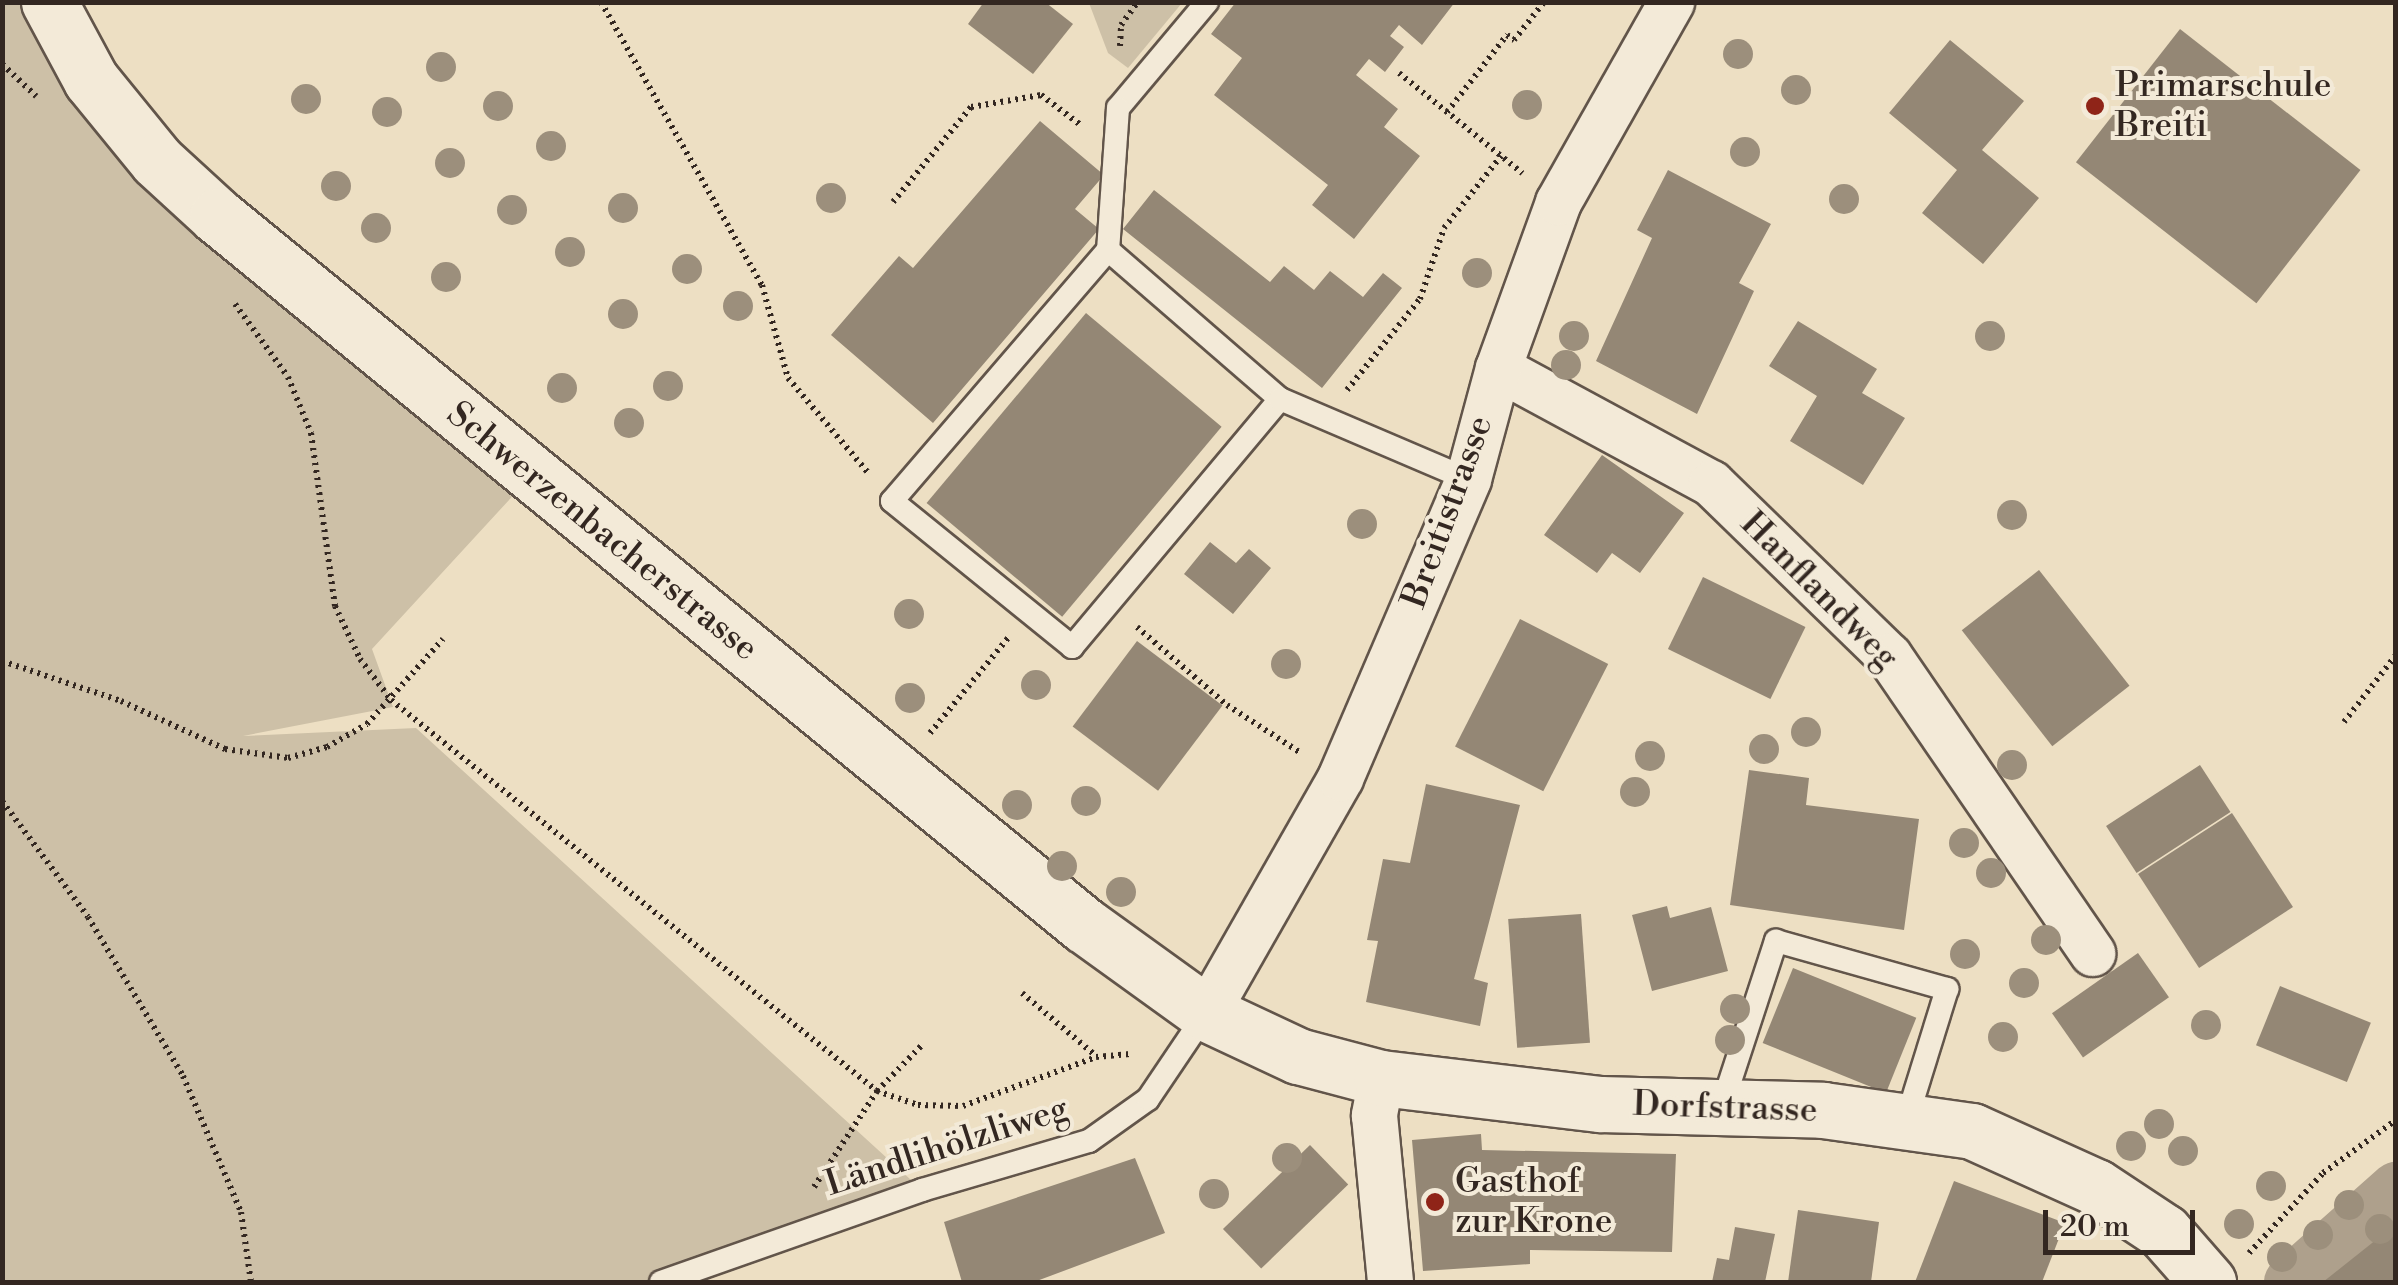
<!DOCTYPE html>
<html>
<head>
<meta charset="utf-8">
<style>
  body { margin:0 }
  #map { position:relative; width:2398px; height:1285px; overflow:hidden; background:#eddfc3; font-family:"Libre Bodoni",serif }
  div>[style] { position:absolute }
  .green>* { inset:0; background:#cdc0a7 }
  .canal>* { height:52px; margin:-26px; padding:0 26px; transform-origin:26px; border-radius:26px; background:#aea08c }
  .building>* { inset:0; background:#948775; transform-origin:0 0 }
  .path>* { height:6px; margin-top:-3px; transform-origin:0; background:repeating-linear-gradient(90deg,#332721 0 2.5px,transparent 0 7.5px) }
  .roads { filter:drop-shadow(2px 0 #62554a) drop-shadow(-2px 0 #62554a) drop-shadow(0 2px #62554a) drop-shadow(0 -2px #62554a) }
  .service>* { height:22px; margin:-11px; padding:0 11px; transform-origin:11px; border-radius:11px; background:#f3ead8 }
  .minor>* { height:45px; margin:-22.5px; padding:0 22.5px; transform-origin:22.5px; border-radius:22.5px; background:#f3ead8 }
  .tertiary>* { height:55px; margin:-27.5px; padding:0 27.5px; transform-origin:27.5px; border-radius:27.5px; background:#f3ead8 }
  .trees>* { width:30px; height:30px; margin:-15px; border-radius:50%; background:#9c8f7c }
  .dots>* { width:28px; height:28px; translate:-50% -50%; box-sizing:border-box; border:5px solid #f3ead8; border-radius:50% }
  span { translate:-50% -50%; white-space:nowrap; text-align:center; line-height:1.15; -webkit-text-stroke:8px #f3ead8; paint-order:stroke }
  .poi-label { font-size:35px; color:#332721 }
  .left { translate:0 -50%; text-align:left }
  .street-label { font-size:35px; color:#332721 }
  .frame { position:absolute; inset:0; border:5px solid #332721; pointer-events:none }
  .scale { position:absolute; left:2043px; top:1210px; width:152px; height:45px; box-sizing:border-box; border:5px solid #332721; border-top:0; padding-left:12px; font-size:30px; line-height:35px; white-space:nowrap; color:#332721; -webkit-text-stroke:8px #f3ead8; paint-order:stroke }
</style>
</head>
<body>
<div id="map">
  <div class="green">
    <div style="clip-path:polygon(3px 3px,72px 3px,217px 216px,532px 475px,372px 649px,393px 707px,243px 736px,416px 728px,922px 1190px,661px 1282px,3px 1282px)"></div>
    <div style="clip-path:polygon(1089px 3px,1182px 3px,1128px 68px,1108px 53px)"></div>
  </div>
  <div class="canal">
    <div style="left:2290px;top:1282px;width:142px;rotate:-41.6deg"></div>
  </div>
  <div class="building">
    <div style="clip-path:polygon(984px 2px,1045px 2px,1073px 24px,1033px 74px,968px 24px)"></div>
    <div style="clip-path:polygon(1236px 2px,1455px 2px,1422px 45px,1399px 25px,1390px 36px,1404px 47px,1385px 72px,1369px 59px,1356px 75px,1398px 109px,1384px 127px,1420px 156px,1354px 239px,1312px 205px,1328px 185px,1214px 95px,1242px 58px,1211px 34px)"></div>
    <div style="left:2180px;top:29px;width:229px;height:169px;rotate:38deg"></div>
    <div style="clip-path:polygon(1950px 40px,2024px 101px,1982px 150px,2039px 198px,1983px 264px,1922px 213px,1957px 170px,1889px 113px)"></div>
    <div style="clip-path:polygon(1040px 121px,1104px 175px,1075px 209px,1099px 229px,933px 423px,831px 335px,899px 256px,913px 268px)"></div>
    <div style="clip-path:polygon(1668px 170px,1771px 224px,1739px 283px,1754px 291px,1697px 414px,1596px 361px,1652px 238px,1637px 230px)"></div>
    <div style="clip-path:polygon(1154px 190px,1270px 282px,1284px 266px,1314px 290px,1330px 271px,1363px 297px,1383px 273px,1402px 288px,1322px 388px,1123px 229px)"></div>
    <div style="left:1086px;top:313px;width:177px;height:248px;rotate:40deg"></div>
    <div style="clip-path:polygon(1798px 321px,1877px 369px,1862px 393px,1905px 418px,1863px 485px,1790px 441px,1817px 396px,1769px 366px)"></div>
    <div style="clip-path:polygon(1602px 455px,1684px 513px,1640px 573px,1612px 553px,1597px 573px,1544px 535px)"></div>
    <div style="clip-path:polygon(1210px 542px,1236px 563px,1249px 549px,1271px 568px,1233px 614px,1184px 574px)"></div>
    <div style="left:2039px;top:570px;width:147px;height:98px;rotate:52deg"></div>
    <div style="left:1703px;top:577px;width:114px;height:80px;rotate:26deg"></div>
    <div style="left:1520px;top:619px;width:99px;height:143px;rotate:27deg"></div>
    <div style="left:1137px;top:641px;width:107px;height:107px;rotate:37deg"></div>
    <div style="left:2200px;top:765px;width:56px;height:112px;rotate:57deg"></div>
    <div style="clip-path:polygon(1749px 770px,1809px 778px,1806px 805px,1919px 819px,1904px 930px,1730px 905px)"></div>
    <div style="clip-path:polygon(1426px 784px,1520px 805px,1474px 979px,1488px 983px,1480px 1026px,1366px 1002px,1378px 941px,1367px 940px,1383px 859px,1410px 863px)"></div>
    <div style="left:2232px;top:813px;width:112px;height:112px;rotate:57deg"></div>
    <div style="clip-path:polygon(1667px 906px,1670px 918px,1711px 907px,1728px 971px,1652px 991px,1632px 915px)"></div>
    <div style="left:1581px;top:914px;width:129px;height:73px;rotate:86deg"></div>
    <div style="left:2138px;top:953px;width:54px;height:105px;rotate:55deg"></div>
    <div style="left:1793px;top:968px;width:133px;height:81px;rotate:22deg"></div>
    <div style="left:2280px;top:986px;width:98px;height:64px;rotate:22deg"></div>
    <div style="clip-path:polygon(1481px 1134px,1482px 1150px,1676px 1154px,1672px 1252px,1530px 1250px,1530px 1264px,1423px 1271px,1412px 1140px)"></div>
    <div style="left:1310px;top:1145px;width:55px;height:121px;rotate:46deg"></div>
    <div style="clip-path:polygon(1135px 1158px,1165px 1233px,1034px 1282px,962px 1282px,944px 1222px)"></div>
    <div style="clip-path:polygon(1954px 1181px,2065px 1223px,2042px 1282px,1915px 1282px)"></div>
    <div style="clip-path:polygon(1798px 1210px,1879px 1222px,1871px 1282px,1788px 1282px)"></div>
    <div style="clip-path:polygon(2396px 1224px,2396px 1282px,2323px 1282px)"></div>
    <div style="clip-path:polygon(1735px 1227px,1775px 1234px,1765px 1282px,1712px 1282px,1717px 1258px,1729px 1260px)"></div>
  </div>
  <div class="path">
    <div style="left:601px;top:2px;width:326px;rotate:60.4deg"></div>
    <div style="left:762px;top:285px;width:97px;rotate:74.4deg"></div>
    <div style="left:788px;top:378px;width:127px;rotate:49.8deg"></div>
    <div style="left:1120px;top:46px;width:21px;rotate:-87deg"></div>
    <div style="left:1121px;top:25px;width:29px;rotate:-54deg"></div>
    <div style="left:2px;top:64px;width:47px;rotate:43.3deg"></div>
    <div style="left:1399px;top:73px;width:159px;rotate:39.1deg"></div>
    <div style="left:1447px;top:112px;width:98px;rotate:-52.1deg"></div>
    <div style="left:1507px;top:35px;width:9px;rotate:36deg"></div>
    <div style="left:1514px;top:40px;width:48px;rotate:-51.7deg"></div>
    <div style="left:893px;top:202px;width:123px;rotate:-50.6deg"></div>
    <div style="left:971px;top:107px;width:71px;rotate:-9.7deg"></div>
    <div style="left:1041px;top:95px;width:51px;rotate:37.1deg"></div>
    <div style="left:235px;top:304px;width:90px;rotate:54deg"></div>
    <div style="left:288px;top:377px;width:61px;rotate:67.7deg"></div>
    <div style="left:311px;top:433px;width:175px;rotate:82.1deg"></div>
    <div style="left:335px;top:606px;width:59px;rotate:64.7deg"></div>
    <div style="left:360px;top:659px;width:51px;rotate:52.9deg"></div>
    <div style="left:391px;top:700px;width:624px;rotate:38.82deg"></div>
    <div style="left:877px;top:1091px;width:43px;rotate:18.9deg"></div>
    <div style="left:918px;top:1105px;width:45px;rotate:1.3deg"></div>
    <div style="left:963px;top:1106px;width:142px;rotate:-20.2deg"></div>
    <div style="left:1096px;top:1057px;width:37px;rotate:-5deg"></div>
    <div style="left:1347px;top:390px;width:117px;rotate:-51.3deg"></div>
    <div style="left:1420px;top:299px;width:75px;rotate:-71.3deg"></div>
    <div style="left:1444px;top:228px;width:92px;rotate:-51.6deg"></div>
    <div style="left:1137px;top:627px;width:119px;rotate:40.9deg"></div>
    <div style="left:1227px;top:705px;width:88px;rotate:33deg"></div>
    <div style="left:2px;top:661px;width:126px;rotate:18.6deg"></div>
    <div style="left:121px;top:701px;width:115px;rotate:24.8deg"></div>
    <div style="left:225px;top:749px;width:64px;rotate:8.1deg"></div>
    <div style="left:288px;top:758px;width:41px;rotate:-15.8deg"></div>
    <div style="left:327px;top:747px;width:46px;rotate:-29.9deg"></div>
    <div style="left:367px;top:724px;width:114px;rotate:-48.2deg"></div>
    <div style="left:2344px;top:722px;width:85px;rotate:-52.2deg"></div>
    <div style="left:930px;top:733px;width:123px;rotate:-50.6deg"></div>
    <div style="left:2px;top:801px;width:144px;rotate:53.4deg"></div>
    <div style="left:88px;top:917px;width:185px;rotate:59.1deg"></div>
    <div style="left:183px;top:1076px;width:148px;rotate:66.9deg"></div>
    <div style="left:241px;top:1212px;width:71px;rotate:81.9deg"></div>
    <div style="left:1022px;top:993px;width:97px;rotate:40.4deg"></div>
    <div style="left:814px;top:1187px;width:115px;rotate:-56.7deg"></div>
    <div style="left:877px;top:1091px;width:67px;rotate:-45.6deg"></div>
    <div style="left:2249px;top:1253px;width:109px;rotate:-47.2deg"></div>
    <div style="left:2323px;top:1173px;width:90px;rotate:-36deg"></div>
  </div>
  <div class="roads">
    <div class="service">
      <div style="left:1207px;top:2px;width:138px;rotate:130deg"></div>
      <div style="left:1118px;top:108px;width:142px;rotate:94deg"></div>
      <div style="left:1108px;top:250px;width:228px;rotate:40.9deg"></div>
      <div style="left:1108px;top:250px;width:331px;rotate:130.7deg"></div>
      <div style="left:892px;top:501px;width:232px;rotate:39deg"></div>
      <div style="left:1072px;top:647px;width:324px;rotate:-50deg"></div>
      <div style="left:1280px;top:399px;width:204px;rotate:23.1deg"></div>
      <div style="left:1722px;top:1106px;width:174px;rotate:-71.9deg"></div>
      <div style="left:1776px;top:941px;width:178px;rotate:15.7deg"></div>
      <div style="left:1947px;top:989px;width:135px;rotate:107.2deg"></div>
      <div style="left:661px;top:1282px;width:277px;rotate:-19.4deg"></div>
      <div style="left:922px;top:1190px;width:174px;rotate:-16.4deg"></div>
      <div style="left:1089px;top:1141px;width:72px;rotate:-35.4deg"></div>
      <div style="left:1148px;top:1099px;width:104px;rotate:-56deg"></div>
    </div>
    <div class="minor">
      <div style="left:1498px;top:368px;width:242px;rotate:28.4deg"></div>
      <div style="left:1711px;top:483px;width:248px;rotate:44.2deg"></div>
      <div style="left:1889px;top:656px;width:360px;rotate:55.6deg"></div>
      <div style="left:1206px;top:1013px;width:271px;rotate:-60.3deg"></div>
      <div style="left:1340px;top:778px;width:325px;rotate:-66.8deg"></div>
      <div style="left:1468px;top:479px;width:115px;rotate:-74.9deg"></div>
      <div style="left:1498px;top:368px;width:177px;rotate:-70.1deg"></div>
      <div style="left:1558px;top:202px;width:230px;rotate:-60.5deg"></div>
      <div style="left:1381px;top:1078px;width:38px;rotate:101deg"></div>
      <div style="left:1374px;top:1115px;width:168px;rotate:84.5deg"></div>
    </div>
    <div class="tertiary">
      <div style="left:49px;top:2px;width:89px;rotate:61.7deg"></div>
      <div style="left:91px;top:80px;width:104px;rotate:50.8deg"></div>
      <div style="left:157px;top:161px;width:81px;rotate:42.5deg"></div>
      <div style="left:217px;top:216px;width:1120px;rotate:39.28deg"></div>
      <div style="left:1084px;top:925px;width:150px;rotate:35.8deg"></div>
      <div style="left:1206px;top:1013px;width:102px;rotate:25.1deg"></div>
      <div style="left:1298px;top:1056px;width:86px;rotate:14.8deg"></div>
      <div style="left:1381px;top:1078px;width:221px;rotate:6.8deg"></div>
      <div style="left:1600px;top:1104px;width:223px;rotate:1.5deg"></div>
      <div style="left:1823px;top:1110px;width:150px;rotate:8deg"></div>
      <div style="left:1972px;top:1131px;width:136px;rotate:24.3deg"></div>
      <div style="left:2096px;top:1187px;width:82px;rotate:33.5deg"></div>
      <div style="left:2164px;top:1232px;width:67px;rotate:48.7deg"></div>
    </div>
  </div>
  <div class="trees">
    <div style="left:1738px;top:54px"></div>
    <div style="left:441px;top:67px"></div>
    <div style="left:1796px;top:90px"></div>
    <div style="left:306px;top:99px"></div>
    <div style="left:1527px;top:105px"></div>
    <div style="left:498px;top:106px"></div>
    <div style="left:387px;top:112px"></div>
    <div style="left:551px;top:146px"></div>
    <div style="left:1745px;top:152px"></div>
    <div style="left:450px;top:163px"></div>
    <div style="left:336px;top:186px"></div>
    <div style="left:831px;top:198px"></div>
    <div style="left:1844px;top:199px"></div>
    <div style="left:623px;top:208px"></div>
    <div style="left:512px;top:210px"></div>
    <div style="left:376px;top:228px"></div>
    <div style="left:570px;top:252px"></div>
    <div style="left:687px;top:269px"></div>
    <div style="left:1477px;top:273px"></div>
    <div style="left:446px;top:277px"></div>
    <div style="left:738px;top:306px"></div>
    <div style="left:623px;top:314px"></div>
    <div style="left:1574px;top:336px"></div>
    <div style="left:1990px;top:336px"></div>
    <div style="left:1566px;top:365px"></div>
    <div style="left:668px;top:386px"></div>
    <div style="left:562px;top:388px"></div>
    <div style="left:629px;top:423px"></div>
    <div style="left:2012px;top:515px"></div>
    <div style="left:1362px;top:524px"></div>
    <div style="left:909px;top:614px"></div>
    <div style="left:1286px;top:664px"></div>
    <div style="left:1036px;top:685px"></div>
    <div style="left:910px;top:698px"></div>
    <div style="left:1806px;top:732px"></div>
    <div style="left:1764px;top:749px"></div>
    <div style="left:1650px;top:756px"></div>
    <div style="left:2012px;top:765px"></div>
    <div style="left:1635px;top:792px"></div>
    <div style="left:1086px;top:801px"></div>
    <div style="left:1017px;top:805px"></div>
    <div style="left:1964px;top:843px"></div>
    <div style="left:1062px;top:866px"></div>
    <div style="left:1991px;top:873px"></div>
    <div style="left:1121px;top:892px"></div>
    <div style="left:2046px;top:940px"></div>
    <div style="left:1965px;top:954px"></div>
    <div style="left:2024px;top:983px"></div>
    <div style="left:1735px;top:1009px"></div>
    <div style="left:2206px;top:1025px"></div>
    <div style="left:2003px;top:1037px"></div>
    <div style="left:1730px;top:1040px"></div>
    <div style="left:2159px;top:1124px"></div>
    <div style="left:2131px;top:1146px"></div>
    <div style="left:2183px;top:1151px"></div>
    <div style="left:1287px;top:1158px"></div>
    <div style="left:2271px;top:1186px"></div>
    <div style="left:1214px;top:1194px"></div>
    <div style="left:2349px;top:1205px"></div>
    <div style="left:2239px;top:1224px"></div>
    <div style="left:2380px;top:1229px"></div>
    <div style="left:2318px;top:1235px"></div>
    <div style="left:2282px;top:1257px"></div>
  </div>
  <div class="dots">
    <div style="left:2095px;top:106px;background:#8f2418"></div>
    <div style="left:1435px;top:1202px;background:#8f2418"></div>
  </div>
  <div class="poi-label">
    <span class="left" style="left:2115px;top:106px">Primarschule<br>Breiti</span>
    <span class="left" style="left:1455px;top:1202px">Gasthof<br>zur Krone</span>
  </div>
  <div class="street-label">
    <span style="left:1448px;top:512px;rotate:-70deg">Breitistrasse</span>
    <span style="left:602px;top:532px;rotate:39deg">Schwerzenbacherstrasse</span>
    <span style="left:1819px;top:591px;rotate:45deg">Hanflandweg</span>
    <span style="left:1725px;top:1108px;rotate:2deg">Dorfstrasse</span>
    <span style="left:947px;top:1147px;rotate:-18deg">Ländlihölzliweg</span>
  </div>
  <div class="frame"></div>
  <div class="scale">20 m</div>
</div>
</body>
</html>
